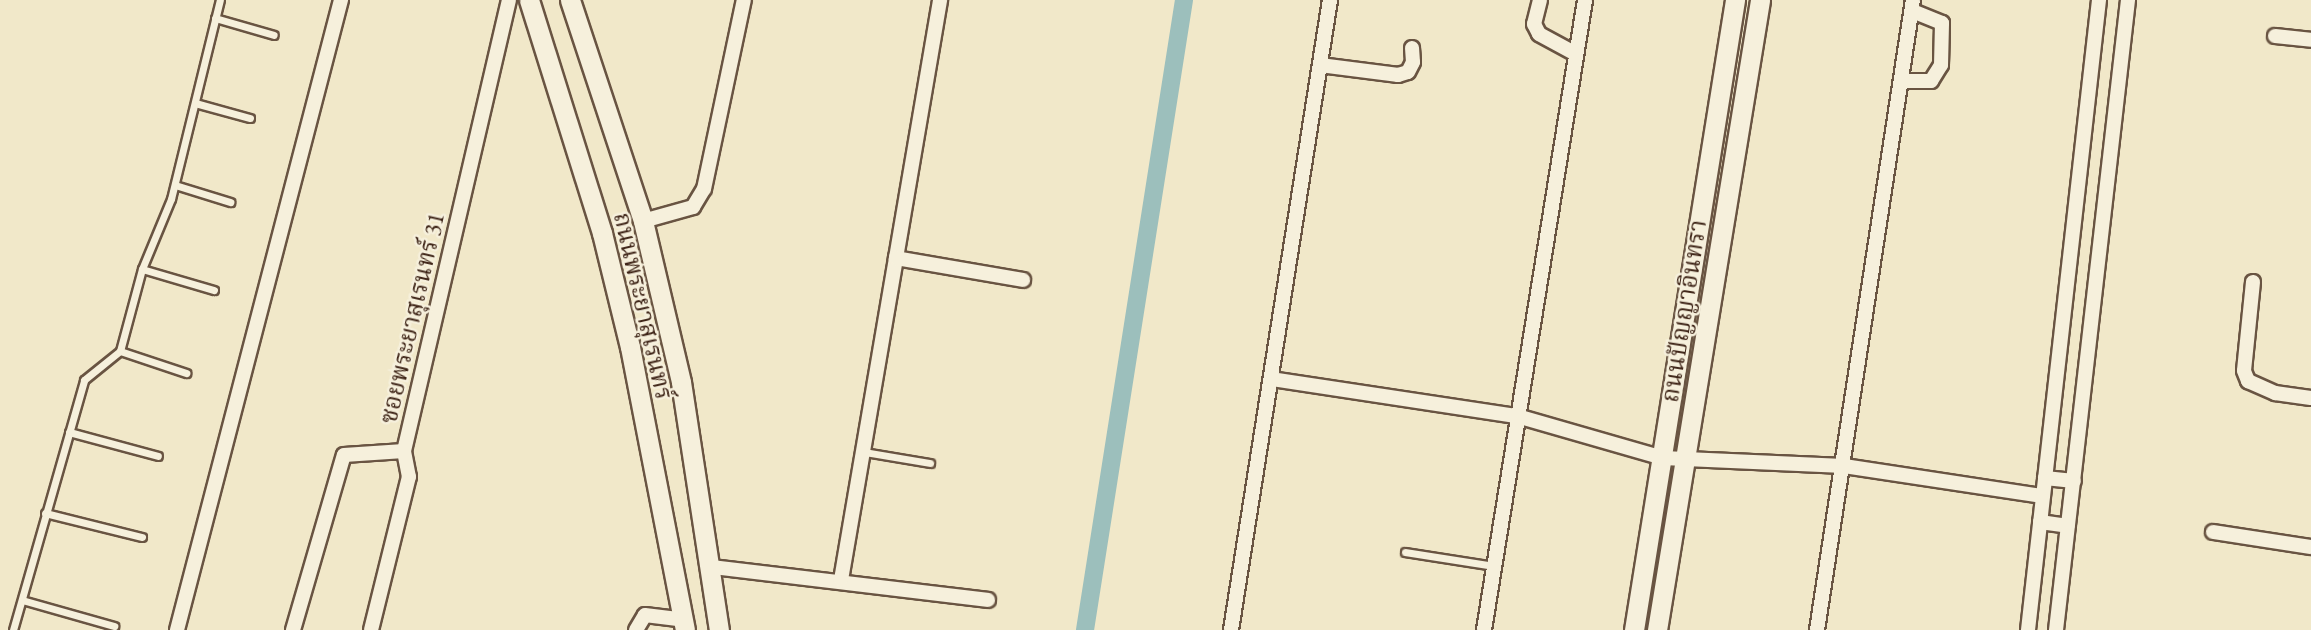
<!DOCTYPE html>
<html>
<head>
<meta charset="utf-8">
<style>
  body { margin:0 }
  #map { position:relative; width:2311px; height:630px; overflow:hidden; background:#f1e8c9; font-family:"EB Garamond","Noto Serif Thai",serif }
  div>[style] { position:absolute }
  .canal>* { height:18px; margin:-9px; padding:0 9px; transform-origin:9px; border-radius:9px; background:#9cbfbc }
  .roads { filter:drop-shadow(2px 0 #695442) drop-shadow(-2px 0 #695442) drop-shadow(0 2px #695442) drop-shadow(0 -2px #695442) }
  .lane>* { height:7px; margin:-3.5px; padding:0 3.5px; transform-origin:3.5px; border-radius:3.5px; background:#f6f0dc }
  .street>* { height:14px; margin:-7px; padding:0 7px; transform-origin:7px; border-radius:7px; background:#f6f0dc }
  .secondary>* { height:19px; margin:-9.5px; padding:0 9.5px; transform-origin:9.5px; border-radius:9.5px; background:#f6f0dc }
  span { translate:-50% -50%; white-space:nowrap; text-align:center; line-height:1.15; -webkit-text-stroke:5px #f6f0dc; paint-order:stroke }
  .street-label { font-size:24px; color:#3c2215 }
</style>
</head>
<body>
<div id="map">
  <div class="canal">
    <div style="left:1085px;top:630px;width:638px;rotate:-81.07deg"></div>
  </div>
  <div class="roads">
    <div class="lane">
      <div style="left:215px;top:18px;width:61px;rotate:16.1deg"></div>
      <div style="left:195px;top:103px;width:57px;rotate:15.3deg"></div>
      <div style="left:175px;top:185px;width:58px;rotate:17.2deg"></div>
      <div style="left:142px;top:269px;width:75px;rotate:16.3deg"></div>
      <div style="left:120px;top:351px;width:70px;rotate:18.4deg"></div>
      <div style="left:69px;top:432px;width:92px;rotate:15.1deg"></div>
      <div style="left:864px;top:452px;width:67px;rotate:9.5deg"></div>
      <div style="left:45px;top:513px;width:100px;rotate:13.9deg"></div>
      <div style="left:1405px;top:552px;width:90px;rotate:8.9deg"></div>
      <div style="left:22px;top:600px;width:96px;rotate:15.8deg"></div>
      <div style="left:13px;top:630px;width:260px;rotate:-74.1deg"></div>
      <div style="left:84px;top:380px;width:46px;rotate:-38.9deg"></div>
      <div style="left:120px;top:351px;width:85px;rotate:-75deg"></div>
      <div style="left:142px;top:269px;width:76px;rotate:-67.5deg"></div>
      <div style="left:171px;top:199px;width:205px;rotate:-76.2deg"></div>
    </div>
    <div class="street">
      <div style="left:1540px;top:0;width:25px;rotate:104deg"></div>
      <div style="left:1534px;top:24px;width:11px;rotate:63deg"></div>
      <div style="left:1539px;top:34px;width:42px;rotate:28.4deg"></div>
      <div style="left:2275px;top:36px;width:36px;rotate:6deg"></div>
      <div style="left:1320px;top:65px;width:79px;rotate:7.3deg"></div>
      <div style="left:1398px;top:75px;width:10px;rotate:-17deg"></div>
      <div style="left:1408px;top:72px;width:11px;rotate:-63deg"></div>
      <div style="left:1413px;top:62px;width:14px;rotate:-94deg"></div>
      <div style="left:1901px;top:81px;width:30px"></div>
      <div style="left:1931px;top:81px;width:19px;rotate:-58deg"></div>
      <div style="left:1941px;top:65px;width:42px;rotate:-88.6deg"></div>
      <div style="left:1942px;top:23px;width:32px;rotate:-158deg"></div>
      <div style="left:643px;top:221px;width:52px;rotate:-15.6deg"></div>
      <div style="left:693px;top:207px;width:21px;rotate:-59deg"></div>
      <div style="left:704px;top:189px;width:193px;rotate:-78.1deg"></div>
      <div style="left:896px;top:258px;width:262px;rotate:-80.3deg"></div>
      <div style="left:2253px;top:282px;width:89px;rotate:95.8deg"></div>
      <div style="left:2244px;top:371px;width:11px;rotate:68deg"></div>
      <div style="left:2248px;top:381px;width:30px;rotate:24deg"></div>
      <div style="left:2275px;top:393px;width:36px;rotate:8deg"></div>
      <div style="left:1271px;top:379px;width:249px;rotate:8.6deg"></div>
      <div style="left:1517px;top:416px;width:152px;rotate:16deg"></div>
      <div style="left:1663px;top:458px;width:181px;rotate:2.5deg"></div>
      <div style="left:1844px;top:466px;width:201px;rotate:8.6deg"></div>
      <div style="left:2045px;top:478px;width:29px;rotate:6deg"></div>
      <div style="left:2040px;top:522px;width:28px;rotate:8deg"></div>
      <div style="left:2213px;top:532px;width:99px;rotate:8.7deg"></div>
      <div style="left:712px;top:567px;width:278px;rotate:6.8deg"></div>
      <div style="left:841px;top:580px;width:327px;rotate:-80.3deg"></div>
      <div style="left:896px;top:258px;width:129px;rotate:9.8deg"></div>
      <div style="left:177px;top:630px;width:651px;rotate:-75.41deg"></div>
      <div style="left:293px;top:630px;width:182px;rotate:-73.8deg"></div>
      <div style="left:344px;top:455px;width:60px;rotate:-3.8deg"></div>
      <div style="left:404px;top:451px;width:463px;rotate:-76.9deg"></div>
      <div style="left:371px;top:630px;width:158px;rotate:-76.1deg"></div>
      <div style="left:409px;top:477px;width:26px;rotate:-101deg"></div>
      <div style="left:636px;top:630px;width:17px;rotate:-59deg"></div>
      <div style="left:645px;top:615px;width:39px;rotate:7deg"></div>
      <div style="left:1231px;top:630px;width:638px;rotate:-81.07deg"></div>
      <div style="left:1484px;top:630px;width:638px;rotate:-80.89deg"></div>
      <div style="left:1817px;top:630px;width:637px;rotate:-81.34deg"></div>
      <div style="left:2028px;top:630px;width:634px;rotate:-83.57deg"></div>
      <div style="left:2056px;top:630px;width:634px;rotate:-83.48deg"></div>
    </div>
    <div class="secondary">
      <div style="left:529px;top:0;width:244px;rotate:72.6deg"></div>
      <div style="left:602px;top:233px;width:117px;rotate:76.2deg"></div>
      <div style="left:630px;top:347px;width:288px;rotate:79deg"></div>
      <div style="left:570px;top:0;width:233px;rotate:71.7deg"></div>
      <div style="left:643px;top:221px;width:165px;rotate:76.7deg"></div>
      <div style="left:681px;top:382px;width:251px;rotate:81.3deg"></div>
      <div style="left:1634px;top:630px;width:638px;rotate:-80.89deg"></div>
      <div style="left:1657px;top:630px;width:638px;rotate:-80.71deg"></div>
    </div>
  </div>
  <div class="street-label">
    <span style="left:643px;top:306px;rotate:77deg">ถนนพระยาสุเรนทร์</span>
    <span style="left:1684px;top:311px;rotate:-81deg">ถนนปัญญาอินทรา</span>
    <span style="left:412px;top:318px;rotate:-77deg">ซอยพระยาสุเรนทร์ 31</span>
  </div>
</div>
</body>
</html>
